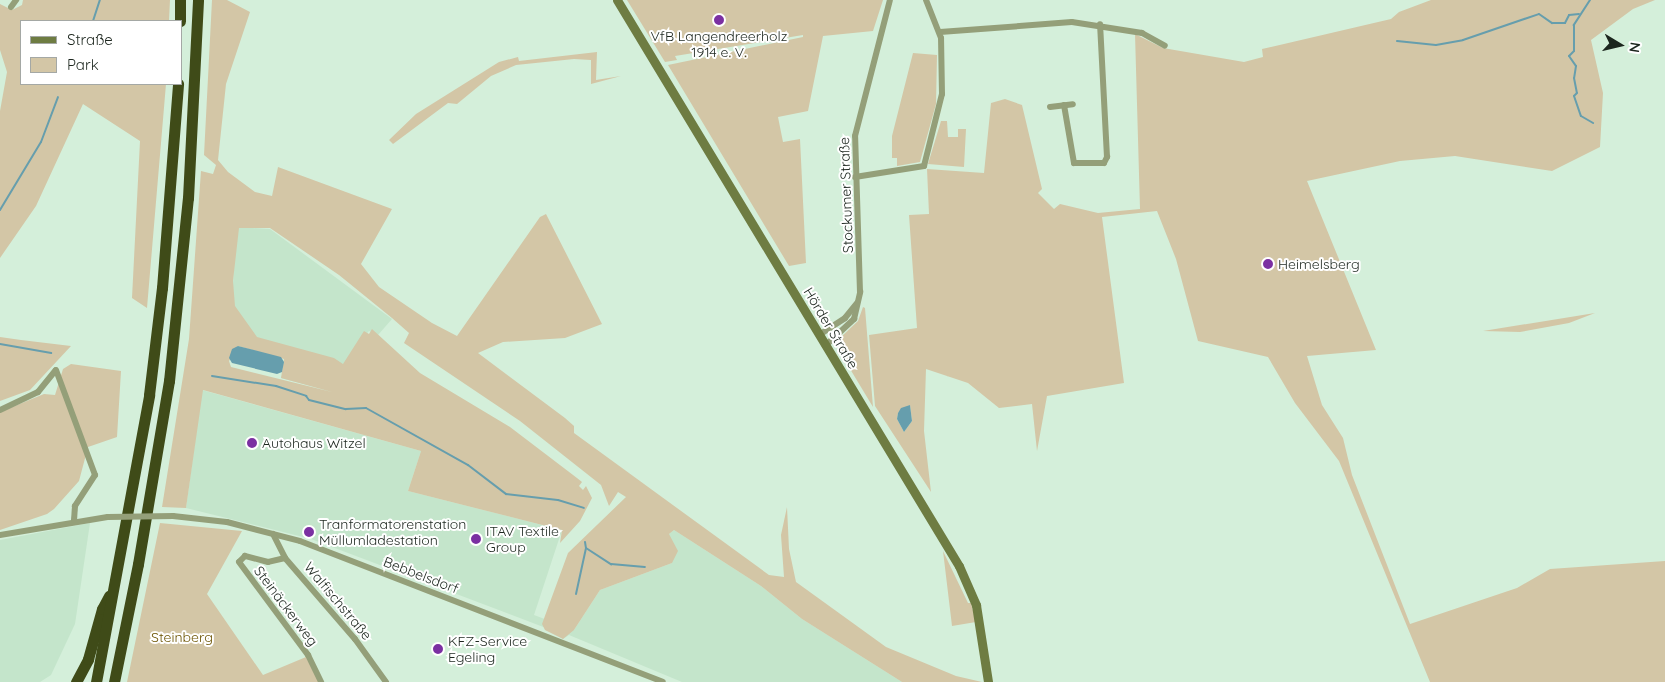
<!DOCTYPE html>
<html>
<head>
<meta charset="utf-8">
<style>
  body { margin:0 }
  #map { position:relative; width:1665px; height:682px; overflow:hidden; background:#d4efda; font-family:Quicksand,sans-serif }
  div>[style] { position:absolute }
  .built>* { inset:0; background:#c4e5cb }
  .green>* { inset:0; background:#d3c6a6 }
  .water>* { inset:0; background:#669ead }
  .stream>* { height:2px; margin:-1px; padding:0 1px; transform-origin:1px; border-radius:1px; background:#669ead }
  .street>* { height:6px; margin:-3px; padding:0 3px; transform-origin:3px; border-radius:3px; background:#949f79 }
  .secondary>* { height:9px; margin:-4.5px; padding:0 4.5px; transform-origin:4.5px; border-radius:4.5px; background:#6e7c42 }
  .highway>* { height:11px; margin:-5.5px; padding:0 5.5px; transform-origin:5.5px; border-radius:5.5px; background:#3f4b18 }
  .street-bridge>* { height:6px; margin:-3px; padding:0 3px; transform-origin:3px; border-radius:3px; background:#949f79 }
  .dots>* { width:14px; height:14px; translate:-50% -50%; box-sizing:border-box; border:2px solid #fff; border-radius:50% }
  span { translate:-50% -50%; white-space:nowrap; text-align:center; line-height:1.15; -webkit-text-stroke:4px #fff; paint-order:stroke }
  .poi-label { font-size:14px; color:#1c261e }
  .left { translate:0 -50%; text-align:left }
  .street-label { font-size:14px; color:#1c261e }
  .park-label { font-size:14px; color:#6b5300 }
  .legend { position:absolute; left:20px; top:20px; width:162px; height:65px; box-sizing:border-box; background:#fff; border:1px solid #a4a8a5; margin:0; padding:6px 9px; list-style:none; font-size:15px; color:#1c261e }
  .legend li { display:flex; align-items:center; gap:10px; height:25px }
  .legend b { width:25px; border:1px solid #a4a8a5 }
  .north { position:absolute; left:1595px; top:20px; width:50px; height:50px; -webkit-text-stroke:4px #fff; paint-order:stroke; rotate:99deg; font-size:14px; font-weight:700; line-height:20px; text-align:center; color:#1c261e }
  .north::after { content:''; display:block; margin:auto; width:18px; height:22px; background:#1c261e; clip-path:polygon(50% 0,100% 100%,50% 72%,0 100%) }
</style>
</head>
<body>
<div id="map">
  <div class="built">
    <div style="clip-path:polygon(236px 227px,270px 229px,392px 319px,378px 335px,369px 331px,363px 338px,334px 392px,281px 378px,290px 357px,231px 322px)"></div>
    <div style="clip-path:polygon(202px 390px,421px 451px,408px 491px,562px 530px,534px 615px,574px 630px,600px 590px,672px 563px,669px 534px,674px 530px,761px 586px,802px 619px,902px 682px,682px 682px,569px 635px,563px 639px,546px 628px,311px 539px,186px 508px)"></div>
    <div style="clip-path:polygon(90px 523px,75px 624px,51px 675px,40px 682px,0 682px,0 540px)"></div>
  </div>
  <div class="green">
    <div style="clip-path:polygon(23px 0,170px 0,169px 21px,21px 21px,21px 84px,166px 84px,147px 308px,132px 298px,140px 141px,83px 104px,36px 206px,0 258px,0 111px,7px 72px,0 50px,0 4px,12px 10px,22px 5px)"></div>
    <div style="clip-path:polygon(evenodd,212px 0,227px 0,250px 12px,226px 84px,218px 160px,228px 172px,255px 192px,272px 196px,278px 167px,392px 209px,361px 264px,379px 287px,432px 323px,457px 336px,540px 217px,546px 214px,602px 324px,565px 338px,503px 342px,478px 353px,565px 418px,574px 426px,574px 433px,769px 575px,784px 577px,781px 535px,787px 507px,789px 549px,796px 582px,886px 647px,956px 676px,982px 682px,902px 682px,802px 619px,761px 586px,674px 530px,669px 534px,678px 551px,672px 563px,600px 590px,574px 630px,563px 639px,545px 630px,542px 624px,568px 553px,626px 497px,618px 492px,609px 506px,601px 485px,520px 421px,404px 343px,409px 333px,392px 318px,339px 275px,270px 228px,239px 228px,233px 281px,235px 306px,257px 337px,334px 358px,343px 364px,364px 331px,369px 334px,372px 329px,420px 373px,510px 427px,577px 478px,582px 482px,579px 486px,583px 490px,586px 486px,592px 498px,580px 521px,560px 543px,562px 530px,408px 491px,421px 451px,203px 390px,186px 508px,162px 507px,189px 339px,201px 171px,213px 174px,216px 165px,204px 155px,212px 0,238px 346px,284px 359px,281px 378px,332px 392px,231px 367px,229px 361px,238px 346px)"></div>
    <div style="clip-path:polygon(627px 0,883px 0,873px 31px,823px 36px,808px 111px,778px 117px,783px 142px,800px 139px,806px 263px,789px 266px,668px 65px,803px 37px,803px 35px,675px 56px,677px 60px,665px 62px)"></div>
    <div style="clip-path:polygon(evenodd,1431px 0,1655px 0,1633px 9px,1591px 40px,1603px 93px,1600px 147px,1552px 171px,1455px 156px,1400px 161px,1307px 181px,1376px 350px,1307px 356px,1322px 405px,1343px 438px,1352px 475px,1410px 624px,1517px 588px,1550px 569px,1665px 561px,1665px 682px,1430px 682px,1339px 461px,1295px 403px,1268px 357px,1198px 341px,1176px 259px,1157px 211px,1102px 217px,1124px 383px,1047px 396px,1037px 451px,1032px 404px,999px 408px,968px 383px,926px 369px,924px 431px,931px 492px,875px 406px,869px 335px,917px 328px,909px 215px,929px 214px,927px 169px,984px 173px,991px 103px,1005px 99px,1022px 105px,1042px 189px,1038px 193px,1054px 209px,1060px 204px,1098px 213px,1140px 209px,1135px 34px,1163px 48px,1244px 62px,1263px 57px,1262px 49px,1391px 19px,1399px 12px,1431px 0,910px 405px,912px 421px,904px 432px,897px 419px,898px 413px,910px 405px)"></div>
    <div style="clip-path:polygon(597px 52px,596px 80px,621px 76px,591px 84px,591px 60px,574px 59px,516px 65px,491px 76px,457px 104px,448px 103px,393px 144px,389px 140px,416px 114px,499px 62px,518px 57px,519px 61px)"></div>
    <div style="clip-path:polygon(913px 53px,937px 55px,936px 104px,920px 162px,897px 166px,897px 158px,892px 158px,892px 136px)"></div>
    <div style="clip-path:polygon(941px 121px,947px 121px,948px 137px,958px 137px,958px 129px,966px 129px,964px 167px,928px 164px)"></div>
    <div style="clip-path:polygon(863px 307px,865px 308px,873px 407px,838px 349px,840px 338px,858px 321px)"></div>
    <div style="clip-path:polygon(1595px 313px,1569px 323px,1520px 332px,1483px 331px)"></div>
    <div style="clip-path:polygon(0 337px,21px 340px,71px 346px,30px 390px,0 401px)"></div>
    <div style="clip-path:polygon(71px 364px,121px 371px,117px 437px,88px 447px,79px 481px,54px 509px,47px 514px,0 530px,0 412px,44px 394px,55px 395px,63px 369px)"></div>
    <div style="clip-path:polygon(160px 523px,242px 531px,207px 594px,263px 675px,306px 657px,319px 682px,127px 682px)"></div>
    <div style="clip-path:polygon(943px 551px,968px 603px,971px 603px,976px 622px,952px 626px)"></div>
  </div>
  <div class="water">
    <div style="clip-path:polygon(238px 346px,281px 357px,284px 362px,282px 372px,277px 374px,232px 363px,229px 358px,232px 349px)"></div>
    <div style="clip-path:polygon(910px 405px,912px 421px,904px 432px,897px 419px,898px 413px,901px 408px)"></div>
  </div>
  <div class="stream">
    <div style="left:1590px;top:0;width:30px;rotate:123deg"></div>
    <div style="left:1574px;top:25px;width:26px;rotate:90deg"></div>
    <div style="left:1574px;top:51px;width:7px;rotate:135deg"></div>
    <div style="left:1569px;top:56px;width:12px;rotate:55deg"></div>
    <div style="left:1576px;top:66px;width:12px;rotate:99deg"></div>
    <div style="left:1574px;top:78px;width:15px;rotate:79deg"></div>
    <div style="left:1577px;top:93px;width:4px;rotate:135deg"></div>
    <div style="left:1574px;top:96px;width:21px;rotate:71deg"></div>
    <div style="left:1581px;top:116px;width:14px;rotate:30deg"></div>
    <div style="left:93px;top:21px;width:22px;rotate:-72deg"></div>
    <div style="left:1397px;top:41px;width:39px;rotate:6deg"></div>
    <div style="left:1436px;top:45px;width:27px;rotate:-10deg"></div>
    <div style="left:1463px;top:40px;width:80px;rotate:-18.9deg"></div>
    <div style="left:1539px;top:14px;width:16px;rotate:35deg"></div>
    <div style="left:1552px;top:23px;width:13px"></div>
    <div style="left:1565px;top:23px;width:9px;rotate:-63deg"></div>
    <div style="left:1569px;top:15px;width:10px;rotate:-6deg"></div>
    <div style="left:0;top:210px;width:79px;rotate:-58.9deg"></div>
    <div style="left:41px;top:142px;width:48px;rotate:-69.3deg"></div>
    <div style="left:0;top:344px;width:52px;rotate:10deg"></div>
    <div style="left:212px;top:376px;width:65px;rotate:8.9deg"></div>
    <div style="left:276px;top:386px;width:32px;rotate:18deg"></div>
    <div style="left:306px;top:396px;width:5px;rotate:53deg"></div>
    <div style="left:309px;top:400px;width:38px;rotate:14deg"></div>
    <div style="left:346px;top:409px;width:20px;rotate:-3deg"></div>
    <div style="left:366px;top:408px;width:117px;rotate:29.2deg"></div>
    <div style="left:468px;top:465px;width:48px;rotate:37.3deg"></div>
    <div style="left:506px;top:494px;width:52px;rotate:6.6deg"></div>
    <div style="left:558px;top:500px;width:27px;rotate:17deg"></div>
    <div style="left:585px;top:542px;width:6px;rotate:81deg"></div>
    <div style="left:586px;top:548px;width:30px;rotate:33deg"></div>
    <div style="left:611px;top:564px;width:34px;rotate:5deg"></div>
    <div style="left:576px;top:594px;width:47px;rotate:-77.7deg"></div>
  </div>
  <div class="street">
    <div style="left:11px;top:7px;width:9px;rotate:-54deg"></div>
    <div style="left:940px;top:32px;width:132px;rotate:-4.3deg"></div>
    <div style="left:1072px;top:22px;width:71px;rotate:8.9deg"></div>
    <div style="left:1142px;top:33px;width:26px;rotate:29deg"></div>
    <div style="left:1064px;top:105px;width:59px;rotate:80.2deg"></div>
    <div style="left:1074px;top:163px;width:30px"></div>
    <div style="left:1104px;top:163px;width:7px;rotate:-63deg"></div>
    <div style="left:1107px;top:157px;width:133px;rotate:-93deg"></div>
    <div style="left:1050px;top:107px;width:23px;rotate:-7deg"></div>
    <div style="left:855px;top:177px;width:70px;rotate:-9.1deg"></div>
    <div style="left:924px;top:166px;width:74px;rotate:-76deg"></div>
    <div style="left:942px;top:94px;width:56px;rotate:-91deg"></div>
    <div style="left:941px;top:38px;width:41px;rotate:-111.5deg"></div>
    <div style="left:819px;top:335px;width:31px;rotate:-33deg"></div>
    <div style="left:845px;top:318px;width:19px;rotate:-51deg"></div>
    <div style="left:825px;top:346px;width:40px;rotate:-43deg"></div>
    <div style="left:854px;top:319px;width:28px;rotate:-77deg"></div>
    <div style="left:860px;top:292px;width:156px;rotate:-91.8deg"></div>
    <div style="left:855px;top:136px;width:140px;rotate:-75.6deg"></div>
    <div style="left:0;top:410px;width:42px;rotate:-25.3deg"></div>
    <div style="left:38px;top:392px;width:28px;rotate:-51deg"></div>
    <div style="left:56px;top:370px;width:112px;rotate:69.6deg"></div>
    <div style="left:95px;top:475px;width:37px;rotate:123deg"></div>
    <div style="left:75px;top:506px;width:16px;rotate:94deg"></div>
    <div style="left:173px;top:516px;width:54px;rotate:6.3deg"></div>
    <div style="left:227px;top:522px;width:75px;rotate:14.6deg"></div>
    <div style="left:300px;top:541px;width:389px;rotate:21.2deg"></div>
    <div style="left:273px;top:534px;width:27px;rotate:63deg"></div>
    <div style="left:285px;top:558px;width:107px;rotate:49.2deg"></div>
    <div style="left:355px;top:639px;width:53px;rotate:54.2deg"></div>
    <div style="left:0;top:535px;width:109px;rotate:-9.5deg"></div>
    <div style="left:285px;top:558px;width:17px;rotate:167deg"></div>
    <div style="left:268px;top:562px;width:24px;rotate:-165deg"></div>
    <div style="left:245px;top:556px;width:8px;rotate:135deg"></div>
    <div style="left:239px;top:562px;width:116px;rotate:53.4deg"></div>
    <div style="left:308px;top:655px;width:30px;rotate:64deg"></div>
  </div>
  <div class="secondary">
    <div style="left:617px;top:0;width:661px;rotate:58.86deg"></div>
    <div style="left:959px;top:566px;width:43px;rotate:66.4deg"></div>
    <div style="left:976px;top:605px;width:78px;rotate:81.1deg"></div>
  </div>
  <div class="highway">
    <div style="left:180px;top:21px;width:21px;rotate:-90deg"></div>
    <div style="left:76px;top:682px;width:26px;rotate:-62deg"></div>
    <div style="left:88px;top:659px;width:52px;rotate:-74.4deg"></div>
    <div style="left:102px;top:609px;width:15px;rotate:-62deg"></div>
    <div style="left:96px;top:682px;width:292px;rotate:-79.5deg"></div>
    <div style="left:149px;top:395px;width:108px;rotate:-83.1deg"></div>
    <div style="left:162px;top:288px;width:205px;rotate:-85.5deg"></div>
    <div style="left:114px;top:682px;width:120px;rotate:-78.5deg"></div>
    <div style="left:138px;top:564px;width:186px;rotate:-80.4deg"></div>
    <div style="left:169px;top:381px;width:184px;rotate:-84.1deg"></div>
    <div style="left:188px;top:198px;width:198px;rotate:-87.1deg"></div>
  </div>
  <div class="street-bridge">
    <div style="left:108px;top:517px;width:65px;rotate:-0.9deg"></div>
  </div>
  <div class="dots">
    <div style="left:719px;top:20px;background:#7b30a2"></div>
    <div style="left:1268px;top:264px;background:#7b30a2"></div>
    <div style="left:252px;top:443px;background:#7b30a2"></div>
    <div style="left:309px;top:532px;background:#7b30a2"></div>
    <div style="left:476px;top:539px;background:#7b30a2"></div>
    <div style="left:438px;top:649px;background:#7b30a2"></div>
  </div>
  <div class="poi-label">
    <span style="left:719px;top:44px">VfB Langendreerholz<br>1914 e. V.</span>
    <span class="left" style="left:1278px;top:264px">Heimelsberg</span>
    <span class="left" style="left:262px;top:443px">Autohaus Witzel</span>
    <span class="left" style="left:319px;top:532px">Tranformatorenstation<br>Müllumladestation</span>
    <span class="left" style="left:486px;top:539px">ITAV Textile<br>Group</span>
    <span class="left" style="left:448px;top:649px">KFZ-Service<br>Egeling</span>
  </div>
  <div class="street-label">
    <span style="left:846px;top:195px;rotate:-92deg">Stockumer Straße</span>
    <span style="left:831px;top:328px;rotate:59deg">Hörder Straße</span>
    <span style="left:421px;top:575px;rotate:21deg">Bebbelsdorf</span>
    <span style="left:338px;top:601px;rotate:50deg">Walfischstraße</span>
    <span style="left:286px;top:606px;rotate:53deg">Steinäckerweg</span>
  </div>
  <div class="park-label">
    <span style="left:182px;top:637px">Steinberg</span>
  </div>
  <ul class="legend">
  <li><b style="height:6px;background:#6e7c42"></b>Straße</li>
  <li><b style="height:14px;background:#d3c6a6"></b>Park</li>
  </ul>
  <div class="north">N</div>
</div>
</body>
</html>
